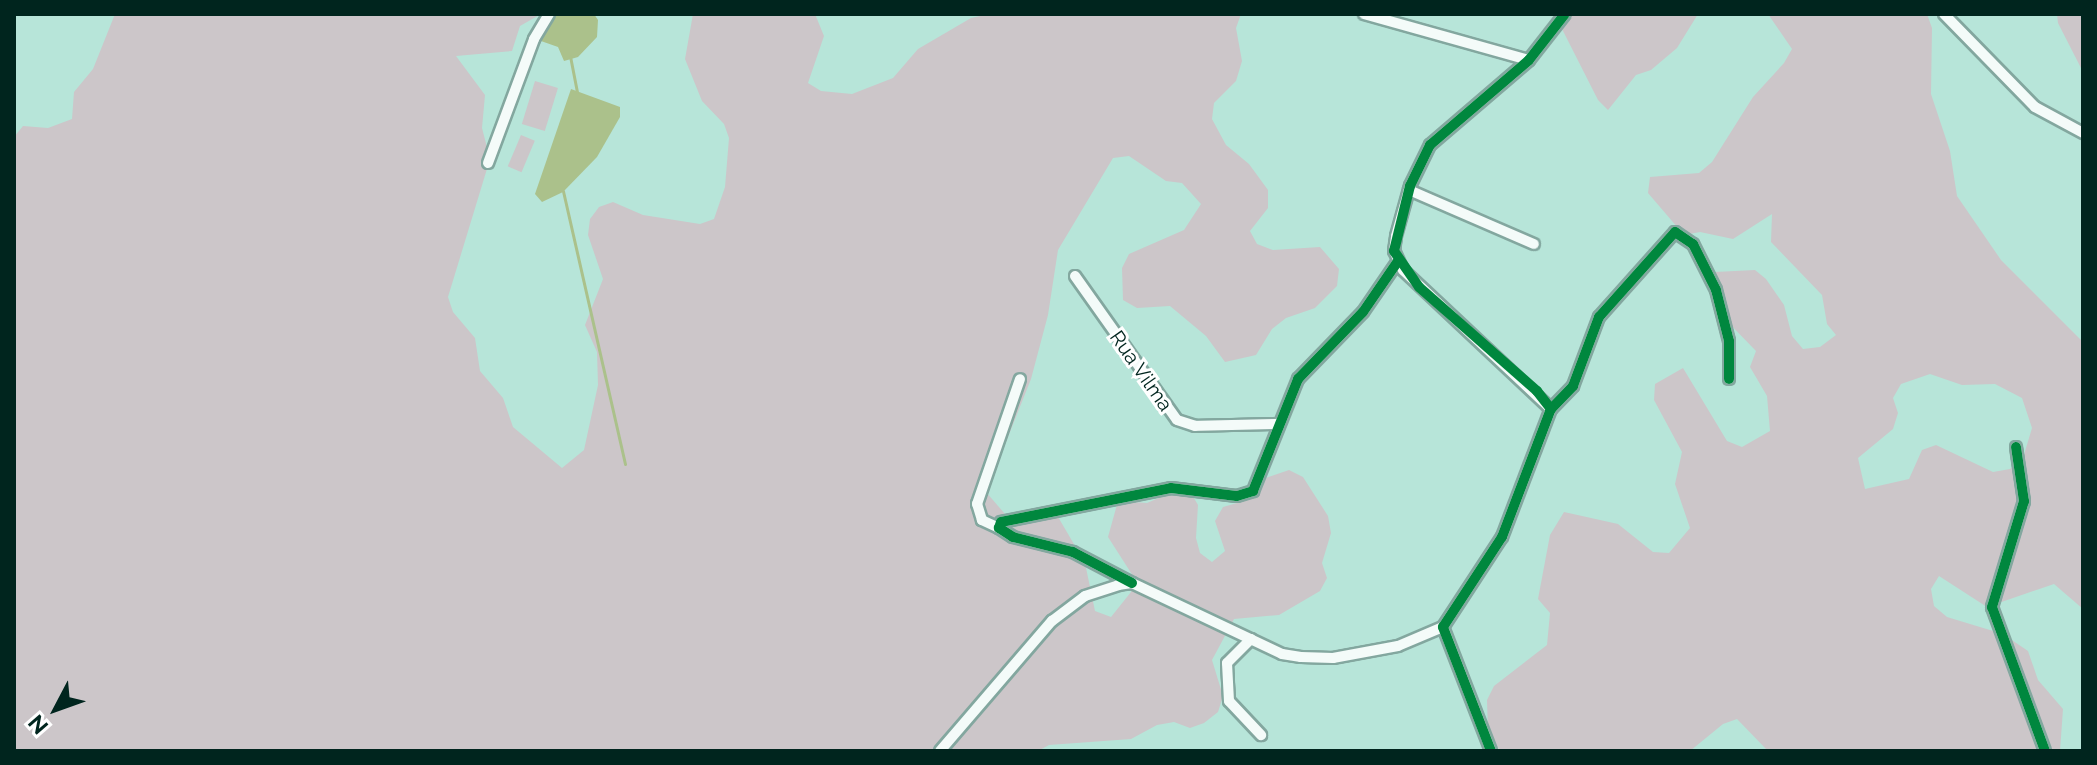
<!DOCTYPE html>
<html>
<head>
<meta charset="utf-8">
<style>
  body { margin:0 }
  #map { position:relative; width:2097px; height:765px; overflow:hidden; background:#b7e5d9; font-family:Raleway,sans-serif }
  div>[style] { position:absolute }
  .green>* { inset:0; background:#ccc6c9; transform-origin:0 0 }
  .water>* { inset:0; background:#abc18b }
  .stream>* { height:3px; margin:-1.5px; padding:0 1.5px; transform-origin:1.5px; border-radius:1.5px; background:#abc18b }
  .roads { filter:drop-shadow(2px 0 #83a79f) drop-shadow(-2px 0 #83a79f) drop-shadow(0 2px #83a79f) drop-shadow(0 -2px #83a79f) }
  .minor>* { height:10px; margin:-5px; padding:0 5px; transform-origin:5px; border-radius:5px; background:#f4fbf9 }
  .cycleway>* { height:10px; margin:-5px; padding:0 5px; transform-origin:5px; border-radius:5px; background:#00873e }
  span { translate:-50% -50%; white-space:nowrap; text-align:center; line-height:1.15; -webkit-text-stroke:6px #fff; paint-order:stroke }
  .street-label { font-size:20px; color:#00251e }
  .frame { position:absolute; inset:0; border:16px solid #00251e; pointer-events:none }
  .north { position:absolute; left:16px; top:669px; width:80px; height:80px; -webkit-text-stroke:6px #fff; paint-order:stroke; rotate:229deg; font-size:22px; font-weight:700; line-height:32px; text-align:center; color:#00251e }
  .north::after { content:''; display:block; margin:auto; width:28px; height:36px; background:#00251e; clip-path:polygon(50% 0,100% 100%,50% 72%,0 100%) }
</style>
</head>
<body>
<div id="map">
  <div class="green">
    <div style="clip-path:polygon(115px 14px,541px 14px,520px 26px,512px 51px,456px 56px,485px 95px,482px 128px,490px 159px,448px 297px,453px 312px,475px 338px,480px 371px,503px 398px,513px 427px,562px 468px,584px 450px,598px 385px,597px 352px,585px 325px,603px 279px,588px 235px,590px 219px,599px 207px,613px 202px,643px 215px,700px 224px,714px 219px,725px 187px,729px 138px,724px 124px,702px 101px,685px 59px,693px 14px,815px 14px,824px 36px,808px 83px,821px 91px,852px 94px,893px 78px,918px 49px,971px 18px,989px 14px,1241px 14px,1236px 28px,1242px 61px,1236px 81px,1214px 103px,1212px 119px,1226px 145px,1249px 164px,1268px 190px,1268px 208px,1250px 231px,1257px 244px,1273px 250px,1320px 247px,1339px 269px,1337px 286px,1315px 308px,1286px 318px,1272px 329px,1256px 355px,1225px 362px,1206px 336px,1170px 306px,1137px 308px,1123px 300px,1122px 268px,1129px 254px,1184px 230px,1201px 204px,1182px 183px,1166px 181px,1129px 156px,1113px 158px,1058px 250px,1048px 315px,1031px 379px,986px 492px,1005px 514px,1054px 510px,1085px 563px,1095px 611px,1111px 617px,1131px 592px,1133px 576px,1108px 537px,1118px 501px,1147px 503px,1175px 491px,1191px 493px,1198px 505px,1196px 538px,1200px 553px,1212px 562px,1225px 551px,1215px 521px,1223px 507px,1237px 503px,1260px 480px,1289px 470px,1303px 477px,1328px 516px,1331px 533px,1322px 563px,1327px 578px,1320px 591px,1279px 615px,1234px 619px,1212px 660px,1223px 696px,1218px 712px,1204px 723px,1190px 728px,1174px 722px,1157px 725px,1131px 739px,1049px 745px,1038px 751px,14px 751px,14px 137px,23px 126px,48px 128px,72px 119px,74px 92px,93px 69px)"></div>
    <div style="clip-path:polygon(1569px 14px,1698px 14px,1677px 48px,1651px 70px,1636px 75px,1608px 110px,1598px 100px,1561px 27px)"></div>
    <div style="clip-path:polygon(evenodd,1768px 14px,1927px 14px,1932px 28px,1931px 94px,1950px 151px,1957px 196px,2001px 260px,2083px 342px,2083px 609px,2054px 584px,1987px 607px,1939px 576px,1931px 589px,1934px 606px,1947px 617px,2003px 634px,2028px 651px,2038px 680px,2063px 709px,2060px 751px,1768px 751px,1737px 719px,1723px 724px,1690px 751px,1500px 751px,1488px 733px,1487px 700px,1494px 686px,1547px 645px,1550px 613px,1538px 599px,1550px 535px,1564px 512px,1618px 524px,1653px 552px,1669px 553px,1690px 528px,1675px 484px,1682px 452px,1654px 400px,1655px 384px,1683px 368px,1727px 441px,1742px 447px,1770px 431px,1767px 396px,1750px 367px,1756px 351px,1722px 316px,1706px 285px,1715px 272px,1755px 270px,1766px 279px,1784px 305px,1792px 336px,1803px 349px,1820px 347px,1836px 335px,1827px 324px,1822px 295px,1771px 242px,1772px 214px,1733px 239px,1700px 232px,1684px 235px,1648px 193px,1650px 177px,1699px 173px,1712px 162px,1753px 97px,1784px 63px,1792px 49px,1768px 14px,1930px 374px,1962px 385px,1995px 384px,2022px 398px,2032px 428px,2023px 458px,2010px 469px,1993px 472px,1936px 445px,1922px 450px,1909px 479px,1865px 489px,1858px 458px,1893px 429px,1898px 413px,1893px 398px,1901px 384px,1930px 374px)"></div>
    <div style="clip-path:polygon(2057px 14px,2083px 14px,2083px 72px,2058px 23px)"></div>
    <div style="left:535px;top:81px;width:24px;height:45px;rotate:17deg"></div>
    <div style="left:521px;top:135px;width:15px;height:34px;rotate:23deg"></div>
  </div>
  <div class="water">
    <div style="clip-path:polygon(557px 14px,594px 14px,598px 20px,597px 37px,578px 57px,564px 61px,558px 47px,541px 41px)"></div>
    <div style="clip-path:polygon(571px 89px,620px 107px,620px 117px,597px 157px,563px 192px,542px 202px,535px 194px)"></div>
  </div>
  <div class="stream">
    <div style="left:570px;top:56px;width:37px;rotate:79deg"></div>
    <div style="left:563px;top:191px;width:280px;rotate:77.2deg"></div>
  </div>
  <div class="roads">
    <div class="minor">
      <div style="left:1364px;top:14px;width:171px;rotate:15.6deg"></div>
      <div style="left:1944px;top:14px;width:130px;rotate:45.6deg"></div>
      <div style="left:2035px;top:107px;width:55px;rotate:28.4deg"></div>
      <div style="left:488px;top:163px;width:132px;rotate:-69.6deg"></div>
      <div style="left:534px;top:39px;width:29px;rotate:-59deg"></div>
      <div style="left:1409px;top:190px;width:136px;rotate:23.4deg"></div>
      <div style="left:1075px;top:276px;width:176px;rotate:54.7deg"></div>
      <div style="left:1177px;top:420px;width:19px;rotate:18deg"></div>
      <div style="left:1195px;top:426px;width:84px;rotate:-1.4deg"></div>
      <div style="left:1551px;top:409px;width:32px;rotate:-46deg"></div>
      <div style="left:1573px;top:386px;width:74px;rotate:-69.4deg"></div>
      <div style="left:1599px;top:317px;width:114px;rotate:-48.2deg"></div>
      <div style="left:1675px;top:232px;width:22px;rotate:34deg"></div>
      <div style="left:1693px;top:244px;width:51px;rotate:63.4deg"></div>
      <div style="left:1716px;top:290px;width:53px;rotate:75.7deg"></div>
      <div style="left:1729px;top:341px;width:38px;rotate:90deg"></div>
      <div style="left:2016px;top:447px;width:55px;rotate:81.6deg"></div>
      <div style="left:2024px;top:501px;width:111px;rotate:106.8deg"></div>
      <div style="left:1992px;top:607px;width:153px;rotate:69.8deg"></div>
      <div style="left:999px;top:528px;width:19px;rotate:-155deg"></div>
      <div style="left:982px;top:520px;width:17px;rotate:-107deg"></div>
      <div style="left:977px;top:504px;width:132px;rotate:-71deg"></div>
      <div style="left:1132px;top:583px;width:67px;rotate:-152.3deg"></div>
      <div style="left:1073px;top:552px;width:62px;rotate:-166deg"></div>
      <div style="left:1013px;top:537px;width:17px;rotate:-147deg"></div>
      <div style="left:999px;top:528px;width:6px;rotate:-72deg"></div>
      <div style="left:1001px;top:522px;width:173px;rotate:-11.3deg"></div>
      <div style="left:1171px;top:488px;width:66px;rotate:6.9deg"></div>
      <div style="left:1237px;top:496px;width:17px;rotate:-17deg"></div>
      <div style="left:1253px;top:491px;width:121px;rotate:-68.1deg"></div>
      <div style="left:1298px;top:379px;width:93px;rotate:-45.9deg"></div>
      <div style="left:1363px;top:312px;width:62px;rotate:-55.5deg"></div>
      <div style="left:1443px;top:627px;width:108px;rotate:-56.8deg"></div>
      <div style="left:1502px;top:537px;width:137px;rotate:-69.1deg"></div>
      <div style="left:1551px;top:409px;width:203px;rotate:-136.8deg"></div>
      <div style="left:1403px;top:270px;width:21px;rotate:-115deg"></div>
      <div style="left:1394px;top:251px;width:15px;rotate:-82deg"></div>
      <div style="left:1396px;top:236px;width:52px;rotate:-74.4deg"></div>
      <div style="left:1410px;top:186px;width:46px;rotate:-64deg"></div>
      <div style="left:1430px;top:145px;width:130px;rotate:-40.6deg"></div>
      <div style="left:1529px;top:60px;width:58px;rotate:-52deg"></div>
      <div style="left:1443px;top:627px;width:133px;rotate:68.8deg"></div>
      <div style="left:1251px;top:639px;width:34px;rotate:135deg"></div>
      <div style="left:1227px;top:663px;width:38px;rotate:87deg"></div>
      <div style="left:1229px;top:701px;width:47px;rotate:46.7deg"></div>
      <div style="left:940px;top:751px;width:172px;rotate:-49.3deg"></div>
      <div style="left:1052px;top:621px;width:41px;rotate:-37.1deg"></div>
      <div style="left:1085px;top:596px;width:35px;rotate:-18deg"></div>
      <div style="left:1118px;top:585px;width:14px;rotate:-8deg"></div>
      <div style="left:1132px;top:583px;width:166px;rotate:25.3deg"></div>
      <div style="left:1282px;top:654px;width:19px;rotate:9deg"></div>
      <div style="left:1301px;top:657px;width:32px;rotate:2deg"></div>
      <div style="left:1333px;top:658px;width:66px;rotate:-10.5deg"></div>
      <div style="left:1398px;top:646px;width:49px;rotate:-22.9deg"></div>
    </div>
  </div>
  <div class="cycleway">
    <div style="left:1551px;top:409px;width:32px;rotate:-46deg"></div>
    <div style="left:1573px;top:386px;width:74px;rotate:-69.4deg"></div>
    <div style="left:1599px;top:317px;width:114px;rotate:-48.2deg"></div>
    <div style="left:1675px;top:232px;width:22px;rotate:34deg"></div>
    <div style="left:1693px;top:244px;width:51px;rotate:63.4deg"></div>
    <div style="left:1716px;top:290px;width:53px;rotate:75.7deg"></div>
    <div style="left:1729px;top:341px;width:38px;rotate:90deg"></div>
    <div style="left:2016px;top:447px;width:55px;rotate:81.6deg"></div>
    <div style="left:2024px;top:501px;width:111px;rotate:106.8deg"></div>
    <div style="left:1992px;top:607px;width:153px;rotate:69.8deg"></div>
    <div style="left:1132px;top:583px;width:67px;rotate:-152.3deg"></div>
    <div style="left:1073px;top:552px;width:62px;rotate:-166deg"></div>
    <div style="left:1013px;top:537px;width:17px;rotate:-147deg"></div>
    <div style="left:999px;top:528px;width:6px;rotate:-72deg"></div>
    <div style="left:1001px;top:522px;width:173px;rotate:-11.3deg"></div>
    <div style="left:1171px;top:488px;width:66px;rotate:6.9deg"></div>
    <div style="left:1237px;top:496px;width:17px;rotate:-17deg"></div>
    <div style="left:1253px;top:491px;width:121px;rotate:-68.1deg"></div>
    <div style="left:1298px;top:379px;width:93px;rotate:-45.9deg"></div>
    <div style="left:1363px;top:312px;width:62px;rotate:-55.5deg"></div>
    <div style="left:1491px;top:751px;width:133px;rotate:-111.2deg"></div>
    <div style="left:1443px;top:627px;width:108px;rotate:-56.8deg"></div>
    <div style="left:1502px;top:537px;width:137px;rotate:-69.1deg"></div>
    <div style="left:1551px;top:409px;width:23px;rotate:-128deg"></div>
    <div style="left:1537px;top:391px;width:157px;rotate:-138.6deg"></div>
    <div style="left:1419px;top:287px;width:44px;rotate:-124.8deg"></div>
    <div style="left:1394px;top:251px;width:67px;rotate:-76.2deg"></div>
    <div style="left:1410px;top:186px;width:46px;rotate:-64deg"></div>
    <div style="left:1430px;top:145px;width:130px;rotate:-40.6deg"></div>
    <div style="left:1529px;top:60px;width:58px;rotate:-52deg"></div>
  </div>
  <div class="street-label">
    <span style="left:1141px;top:371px;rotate:55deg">Rua Vilma</span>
  </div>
  <div class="frame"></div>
  <div class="north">N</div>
</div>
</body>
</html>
